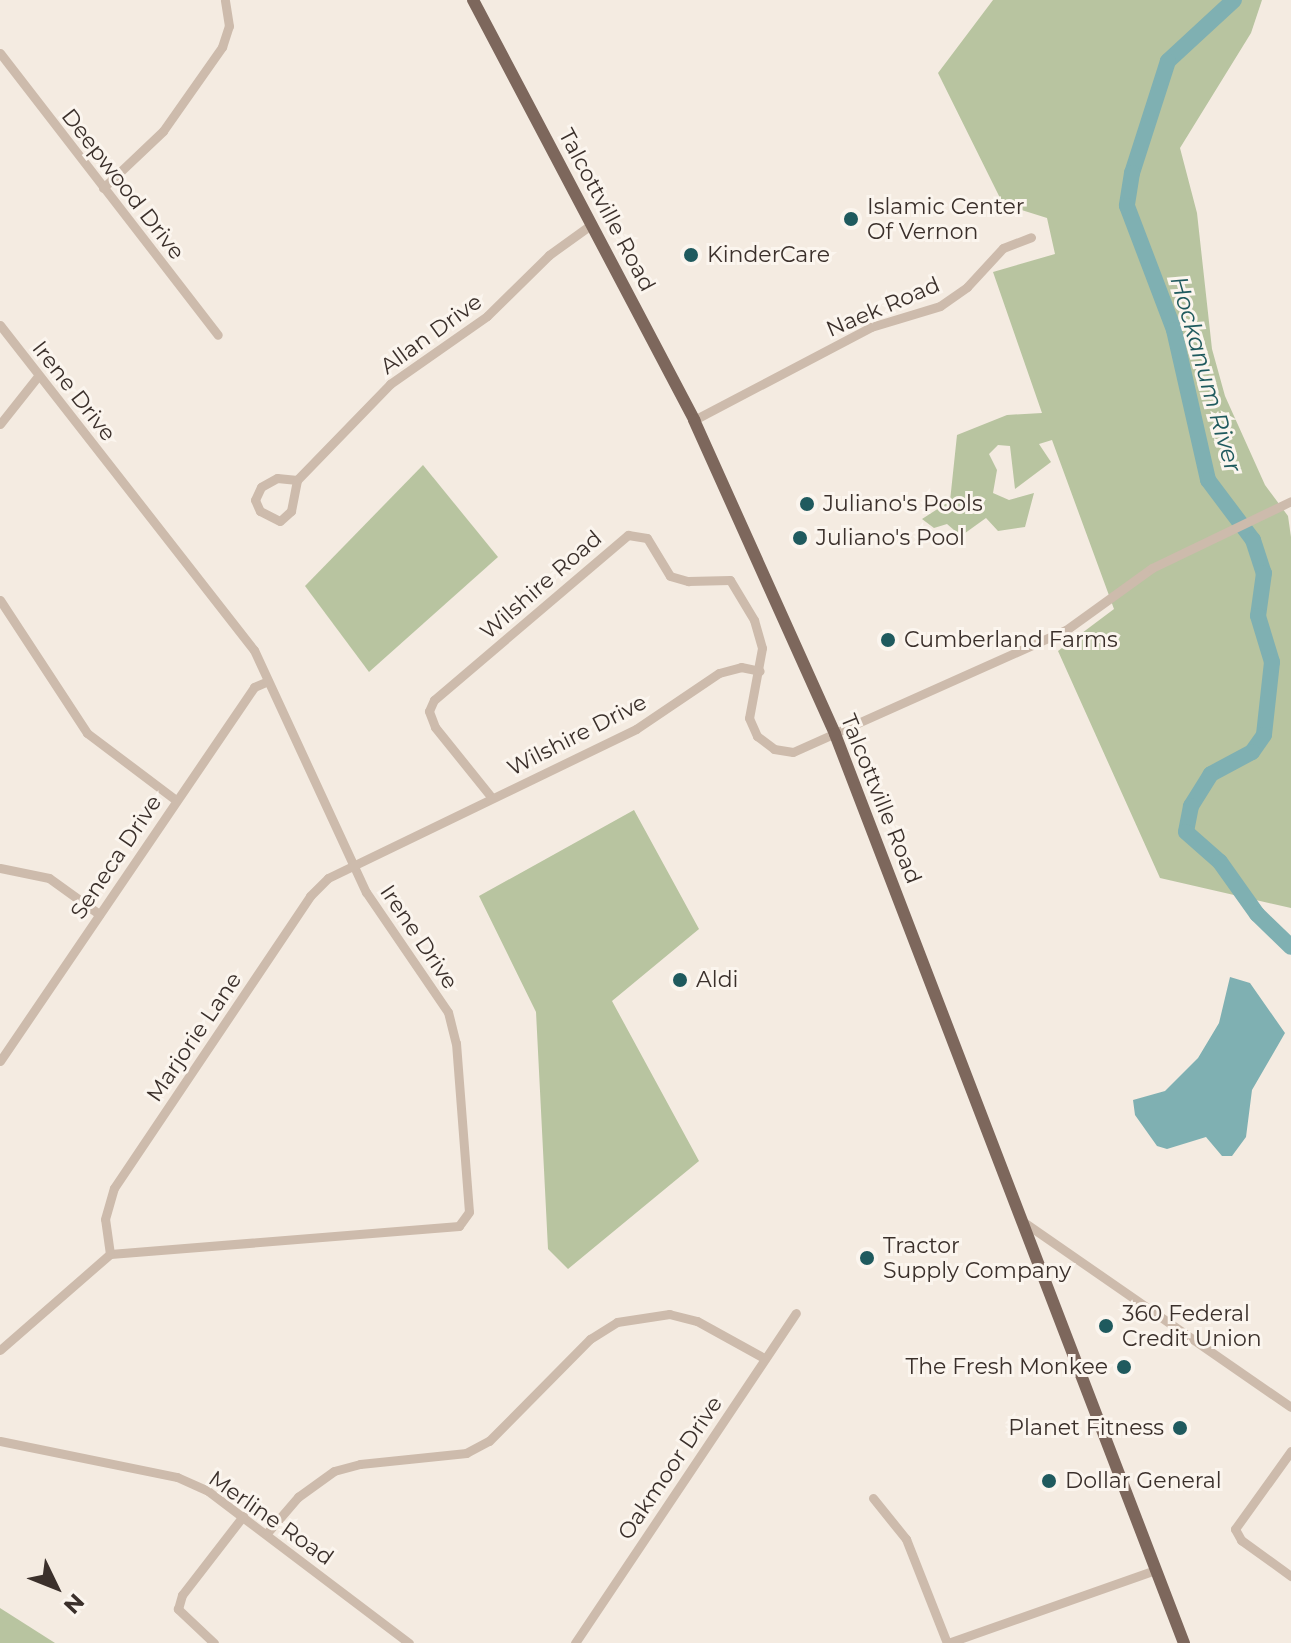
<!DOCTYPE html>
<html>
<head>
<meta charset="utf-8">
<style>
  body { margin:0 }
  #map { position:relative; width:1291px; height:1643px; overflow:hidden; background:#f4ebe1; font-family:Montserrat,sans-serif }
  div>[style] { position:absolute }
  .green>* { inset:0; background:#b8c4a0 }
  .water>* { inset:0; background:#7fb0b2 }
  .river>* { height:16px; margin:-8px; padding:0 8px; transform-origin:8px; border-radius:8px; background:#7fb0b2 }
  .minor>* { height:9px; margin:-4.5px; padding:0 4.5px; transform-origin:4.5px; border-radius:4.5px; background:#cdbbac }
  .major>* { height:12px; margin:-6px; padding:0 6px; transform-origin:6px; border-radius:6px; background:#7d675c }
  .dots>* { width:22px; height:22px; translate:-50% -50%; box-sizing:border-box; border:4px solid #fbf5ee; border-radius:50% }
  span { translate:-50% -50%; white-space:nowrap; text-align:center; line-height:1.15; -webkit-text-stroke:6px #fbf5ee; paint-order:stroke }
  .street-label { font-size:22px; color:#3b302b }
  .poi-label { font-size:22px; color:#3b302b }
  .left { translate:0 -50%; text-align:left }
  .right { translate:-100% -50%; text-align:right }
  .water-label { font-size:24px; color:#1f5a5e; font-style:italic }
  .north { position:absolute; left:16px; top:1547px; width:80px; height:80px; -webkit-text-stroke:6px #fbf5ee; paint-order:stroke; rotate:133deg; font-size:22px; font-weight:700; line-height:32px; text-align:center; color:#3b302b }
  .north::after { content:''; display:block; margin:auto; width:28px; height:36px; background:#3b302b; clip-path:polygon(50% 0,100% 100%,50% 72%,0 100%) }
</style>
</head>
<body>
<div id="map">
  <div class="green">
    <div style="clip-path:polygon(993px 0,1262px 0,1251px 33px,1180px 148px,1197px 213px,1212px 349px,1225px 396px,1265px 485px,1288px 516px,1291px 537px,1291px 908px,1160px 878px,1058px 651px,1114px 609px,1052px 440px,1039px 444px,1051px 462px,1015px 489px,1010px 446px,998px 445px,989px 454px,997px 470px,993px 493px,1009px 500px,1034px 493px,1025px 527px,998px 531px,986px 518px,961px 536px,947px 524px,934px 528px,922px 519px,950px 501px,957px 435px,1007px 415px,1042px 413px,993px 272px,1055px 254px,1047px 218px,1003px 204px,938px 73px)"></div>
    <div style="clip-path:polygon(423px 465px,498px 557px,369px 672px,305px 586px)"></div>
    <div style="clip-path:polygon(634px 810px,699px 929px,612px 1001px,699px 1161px,568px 1269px,548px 1249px,536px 1012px,479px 896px)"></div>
    <div style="clip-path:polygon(0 1608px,55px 1643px,0 1643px)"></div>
  </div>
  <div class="water">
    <div style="clip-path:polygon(1230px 977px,1250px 983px,1285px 1033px,1252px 1090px,1246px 1137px,1232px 1156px,1222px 1156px,1206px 1137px,1167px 1149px,1157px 1146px,1135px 1115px,1133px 1100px,1165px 1091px,1198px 1058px,1219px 1023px)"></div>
  </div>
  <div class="river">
    <div style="left:1234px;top:0;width:90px;rotate:137.3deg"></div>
    <div style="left:1168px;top:61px;width:118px;rotate:107.8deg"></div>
    <div style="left:1132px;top:173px;width:33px;rotate:99deg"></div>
    <div style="left:1127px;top:206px;width:133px;rotate:69.2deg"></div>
    <div style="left:1174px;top:330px;width:154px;rotate:77.2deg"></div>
    <div style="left:1208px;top:480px;width:75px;rotate:53.1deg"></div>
    <div style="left:1253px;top:540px;width:35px;rotate:72deg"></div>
    <div style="left:1264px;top:573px;width:43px;rotate:97.9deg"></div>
    <div style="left:1258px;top:616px;width:48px;rotate:73.1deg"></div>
    <div style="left:1272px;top:662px;width:73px;rotate:96.3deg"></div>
    <div style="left:1264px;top:735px;width:21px;rotate:125deg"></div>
    <div style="left:1252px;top:752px;width:47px;rotate:151.8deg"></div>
    <div style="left:1211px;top:774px;width:38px;rotate:122deg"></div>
    <div style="left:1191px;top:806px;width:26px;rotate:101deg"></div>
    <div style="left:1186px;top:832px;width:45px;rotate:41.4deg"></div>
    <div style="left:1220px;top:862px;width:64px;rotate:54.6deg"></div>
    <div style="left:1257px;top:914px;width:47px;rotate:44.1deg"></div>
  </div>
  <div class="minor">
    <div style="left:0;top:53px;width:356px;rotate:52.3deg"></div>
    <div style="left:103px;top:188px;width:83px;rotate:-43.5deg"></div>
    <div style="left:163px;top:131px;width:103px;rotate:-54.9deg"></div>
    <div style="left:222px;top:47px;width:22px;rotate:-72deg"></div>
    <div style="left:229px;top:26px;width:26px;rotate:-99deg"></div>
    <div style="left:0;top:325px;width:412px;rotate:52deg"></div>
    <div style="left:254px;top:650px;width:267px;rotate:65.2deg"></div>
    <div style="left:366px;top:892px;width:145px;rotate:55.7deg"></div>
    <div style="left:448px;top:1012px;width:32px;rotate:76deg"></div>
    <div style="left:456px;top:1043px;width:169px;rotate:85.6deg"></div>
    <div style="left:469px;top:1212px;width:17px;rotate:126deg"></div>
    <div style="left:459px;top:1226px;width:350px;rotate:175.4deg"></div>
    <div style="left:110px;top:1254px;width:146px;rotate:138.9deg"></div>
    <div style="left:694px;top:420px;width:200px;rotate:-27.7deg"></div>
    <div style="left:871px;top:327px;width:72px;rotate:-16.9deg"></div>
    <div style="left:940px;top:306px;width:33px;rotate:-35deg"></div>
    <div style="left:967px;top:287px;width:53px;rotate:-47.3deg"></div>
    <div style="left:1003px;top:248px;width:30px;rotate:-21deg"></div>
    <div style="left:0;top:424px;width:61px;rotate:-51.6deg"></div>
    <div style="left:297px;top:480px;width:20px;rotate:-174deg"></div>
    <div style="left:277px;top:478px;width:18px;rotate:151deg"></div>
    <div style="left:261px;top:487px;width:14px;rotate:115deg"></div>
    <div style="left:255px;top:500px;width:12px;rotate:66deg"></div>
    <div style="left:260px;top:511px;width:22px;rotate:27deg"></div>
    <div style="left:280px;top:521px;width:15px;rotate:-42deg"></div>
    <div style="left:291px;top:511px;width:32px;rotate:-79deg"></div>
    <div style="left:297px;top:480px;width:134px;rotate:-45.9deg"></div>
    <div style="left:390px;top:384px;width:118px;rotate:-35deg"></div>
    <div style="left:487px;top:316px;width:87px;rotate:-44.5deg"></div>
    <div style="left:549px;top:255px;width:53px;rotate:-35.8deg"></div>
    <div style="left:0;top:600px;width:159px;rotate:56.8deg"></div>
    <div style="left:87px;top:733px;width:111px;rotate:37deg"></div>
    <div style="left:492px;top:798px;width:91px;rotate:-128.8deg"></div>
    <div style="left:435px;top:727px;width:17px;rotate:-111deg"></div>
    <div style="left:429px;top:711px;width:12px;rotate:-66deg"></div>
    <div style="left:434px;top:700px;width:255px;rotate:-40.4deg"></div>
    <div style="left:628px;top:535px;width:19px;rotate:9deg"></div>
    <div style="left:647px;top:538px;width:44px;rotate:58.8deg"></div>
    <div style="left:670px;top:576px;width:19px;rotate:16deg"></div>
    <div style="left:688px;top:581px;width:42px;rotate:-1.4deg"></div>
    <div style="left:730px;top:580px;width:47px;rotate:59deg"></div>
    <div style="left:754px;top:620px;width:29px;rotate:74deg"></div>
    <div style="left:762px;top:648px;width:71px;rotate:100.5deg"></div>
    <div style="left:749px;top:718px;width:20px;rotate:66deg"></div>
    <div style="left:757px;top:736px;width:21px;rotate:37deg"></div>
    <div style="left:774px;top:749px;width:19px;rotate:9deg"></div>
    <div style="left:793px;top:752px;width:299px;rotate:-24.1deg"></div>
    <div style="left:1066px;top:630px;width:106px;rotate:-35.8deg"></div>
    <div style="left:1152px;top:568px;width:154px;rotate:-25.7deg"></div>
    <div style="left:0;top:868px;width:50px;rotate:11.5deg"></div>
    <div style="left:49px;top:878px;width:62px;rotate:35.8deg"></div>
    <div style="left:0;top:1061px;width:452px;rotate:-55.8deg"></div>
    <div style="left:254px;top:687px;width:15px;rotate:-23deg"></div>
    <div style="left:1025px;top:1223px;width:323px;rotate:34.7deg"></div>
    <div style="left:110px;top:1254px;width:35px;rotate:-98deg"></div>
    <div style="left:105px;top:1219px;width:32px;rotate:-74deg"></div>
    <div style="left:114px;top:1188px;width:352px;rotate:-56.1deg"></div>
    <div style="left:310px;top:896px;width:25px;rotate:-45deg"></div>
    <div style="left:328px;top:878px;width:342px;rotate:-25.8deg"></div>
    <div style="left:636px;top:729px;width:100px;rotate:-34deg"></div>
    <div style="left:719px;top:673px;width:23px;rotate:-15deg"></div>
    <div style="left:741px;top:667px;width:19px;rotate:12deg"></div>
    <div style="left:0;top:1441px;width:181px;rotate:11.5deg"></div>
    <div style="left:177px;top:1477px;width:34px;rotate:24deg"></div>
    <div style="left:208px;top:1491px;width:252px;rotate:37.1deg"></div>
    <div style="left:1291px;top:1451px;width:96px;rotate:125.7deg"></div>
    <div style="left:1235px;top:1529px;width:13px;rotate:61deg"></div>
    <div style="left:1241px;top:1540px;width:62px;rotate:35.8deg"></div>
    <div style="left:873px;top:1498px;width:53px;rotate:51.2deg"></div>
    <div style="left:906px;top:1539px;width:112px;rotate:68.5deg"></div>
    <div style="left:267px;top:1533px;width:48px;rotate:-49.3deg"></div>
    <div style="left:298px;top:1497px;width:44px;rotate:-35.8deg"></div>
    <div style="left:334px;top:1471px;width:27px;rotate:-15deg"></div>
    <div style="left:360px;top:1464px;width:107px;rotate:-5.9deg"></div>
    <div style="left:466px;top:1453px;width:26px;rotate:-28deg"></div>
    <div style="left:489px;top:1441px;width:144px;rotate:-45.3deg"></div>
    <div style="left:590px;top:1339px;width:32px;rotate:-32deg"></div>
    <div style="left:617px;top:1322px;width:53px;rotate:-8.7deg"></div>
    <div style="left:669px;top:1314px;width:29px;rotate:14deg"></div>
    <div style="left:697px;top:1321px;width:77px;rotate:28.9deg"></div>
    <div style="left:214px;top:1643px;width:50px;rotate:-136.6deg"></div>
    <div style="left:178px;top:1609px;width:15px;rotate:-74deg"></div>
    <div style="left:182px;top:1595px;width:100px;rotate:-52.3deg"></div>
    <div style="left:575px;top:1643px;width:397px;rotate:-56.2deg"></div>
    <div style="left:948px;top:1643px;width:219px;rotate:-19.4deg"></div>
  </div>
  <div class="major">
    <div style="left:473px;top:0;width:475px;rotate:62.2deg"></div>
    <div style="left:694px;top:420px;width:344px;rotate:65.8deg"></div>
    <div style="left:835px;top:734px;width:974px;rotate:69deg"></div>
  </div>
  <div class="dots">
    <div style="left:851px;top:219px;background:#1f5a5e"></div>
    <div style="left:691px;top:255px;background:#1f5a5e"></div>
    <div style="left:807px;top:504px;background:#1f5a5e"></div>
    <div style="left:800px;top:538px;background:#1f5a5e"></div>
    <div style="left:888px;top:640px;background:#1f5a5e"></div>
    <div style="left:680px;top:980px;background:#1f5a5e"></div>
    <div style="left:867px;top:1258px;background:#1f5a5e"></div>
    <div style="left:1106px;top:1326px;background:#1f5a5e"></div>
    <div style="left:1124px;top:1367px;background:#1f5a5e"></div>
    <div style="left:1180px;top:1428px;background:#1f5a5e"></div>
    <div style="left:1049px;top:1481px;background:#1f5a5e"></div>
  </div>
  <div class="street-label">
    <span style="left:123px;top:184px;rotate:52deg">Deepwood Drive</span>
    <span style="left:607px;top:210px;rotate:62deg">Talcottville Road</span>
    <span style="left:883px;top:307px;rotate:-23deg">Naek Road</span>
    <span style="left:431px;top:334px;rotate:-36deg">Allan Drive</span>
    <span style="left:74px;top:391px;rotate:52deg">Irene Drive</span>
    <span style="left:541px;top:585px;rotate:-41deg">Wilshire Road</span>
    <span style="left:577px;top:735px;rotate:-27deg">Wilshire Drive</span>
    <span style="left:881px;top:799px;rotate:68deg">Talcottville Road</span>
    <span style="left:116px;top:857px;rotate:-56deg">Seneca Drive</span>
    <span style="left:419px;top:937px;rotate:56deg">Irene Drive</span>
    <span style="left:194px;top:1037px;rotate:-56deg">Marjorie Lane</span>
    <span style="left:670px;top:1468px;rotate:-56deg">Oakmoor Drive</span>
    <span style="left:271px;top:1518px;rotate:35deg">Merline Road</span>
  </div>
  <div class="poi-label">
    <span class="left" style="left:867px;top:219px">Islamic Center<br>Of Vernon</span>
    <span class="left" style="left:707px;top:255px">KinderCare</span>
    <span class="left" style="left:823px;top:504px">Juliano's Pools</span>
    <span class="left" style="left:816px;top:538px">Juliano's Pool</span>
    <span class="left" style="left:904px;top:640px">Cumberland Farms</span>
    <span class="left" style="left:696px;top:980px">Aldi</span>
    <span class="left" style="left:883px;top:1258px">Tractor<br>Supply Company</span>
    <span class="left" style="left:1122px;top:1326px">360 Federal<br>Credit Union</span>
    <span class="right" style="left:1108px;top:1367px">The Fresh Monkee</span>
    <span class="right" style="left:1164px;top:1428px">Planet Fitness</span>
    <span class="left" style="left:1065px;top:1481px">Dollar General</span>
  </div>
  <div class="water-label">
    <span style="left:1206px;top:374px;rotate:74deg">Hockanum River</span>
  </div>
  <div class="north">N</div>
</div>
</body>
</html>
